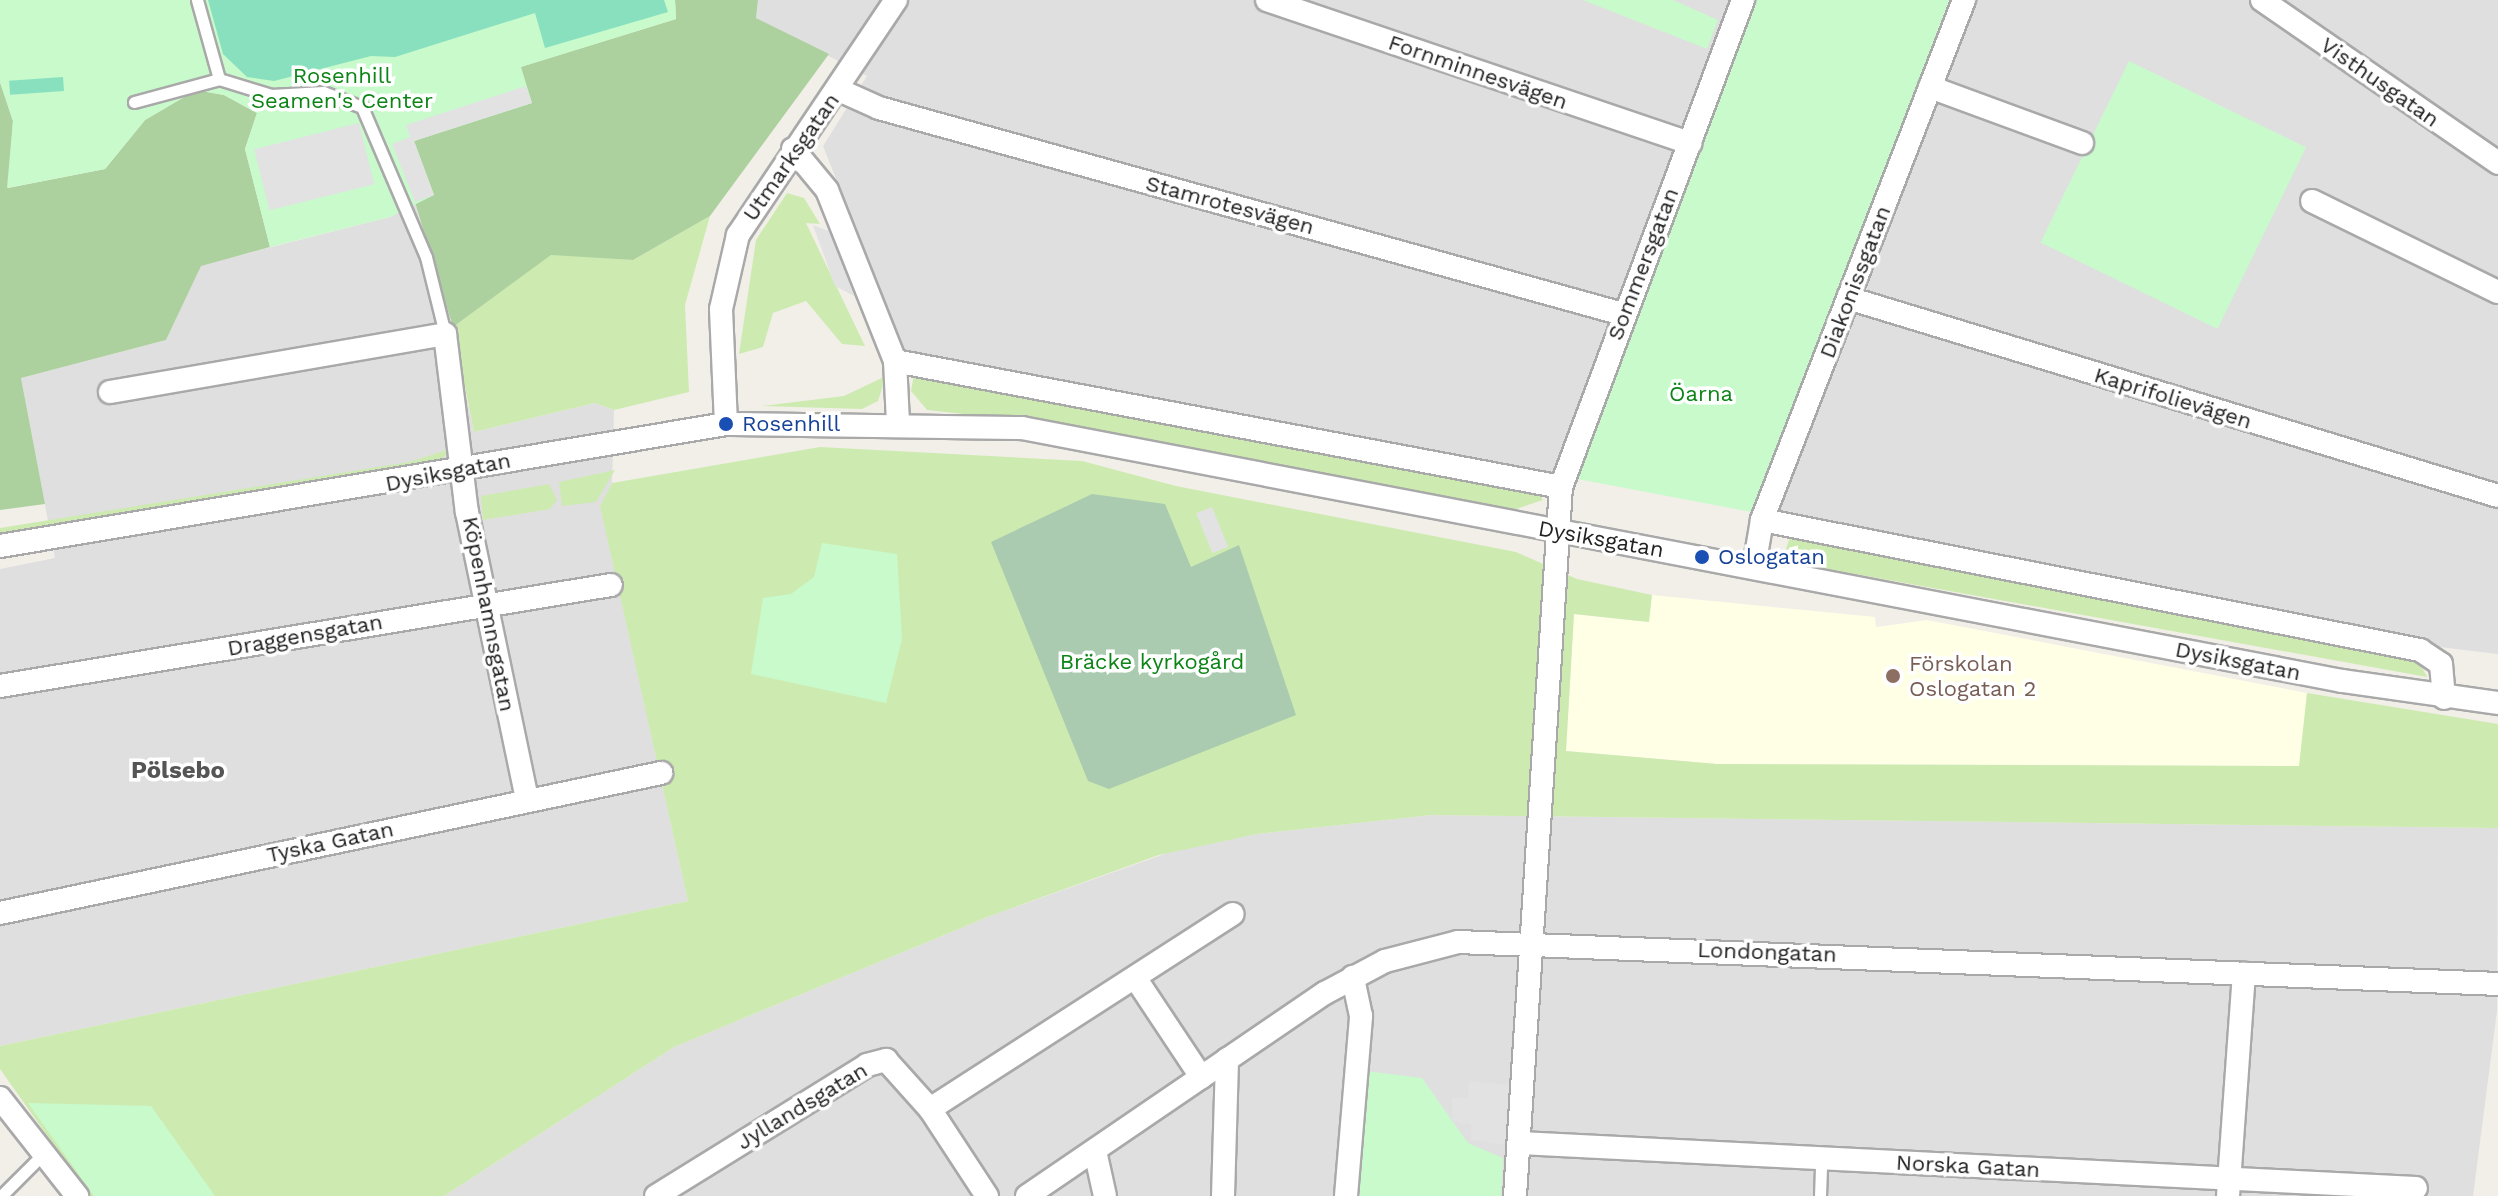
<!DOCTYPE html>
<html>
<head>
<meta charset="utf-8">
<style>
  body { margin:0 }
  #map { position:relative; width:2498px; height:1196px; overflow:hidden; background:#f2efe9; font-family:"Work Sans",sans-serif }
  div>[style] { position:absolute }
  .residential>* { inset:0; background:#e0dfdf }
  .education>* { inset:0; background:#ffffe5 }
  .grass>* { inset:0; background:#cdebb0 }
  .forest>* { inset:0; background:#add19e }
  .cemetery>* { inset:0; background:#aacbaf }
  .park>* { inset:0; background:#c8facc; transform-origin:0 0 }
  .pitch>* { inset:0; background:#88e0be; transform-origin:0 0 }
  .parking>* { inset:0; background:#e2e2e2; transform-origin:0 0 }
  .roads { filter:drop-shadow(2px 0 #a9a9a9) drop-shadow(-2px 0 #a9a9a9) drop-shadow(0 2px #a9a9a9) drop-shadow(0 -2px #a9a9a9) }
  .service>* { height:11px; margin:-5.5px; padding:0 5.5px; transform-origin:5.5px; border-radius:5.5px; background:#fff }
  .minor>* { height:22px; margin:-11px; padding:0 11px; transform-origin:11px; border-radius:11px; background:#fff }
  .dots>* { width:22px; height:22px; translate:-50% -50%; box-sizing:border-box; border:4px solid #fff; border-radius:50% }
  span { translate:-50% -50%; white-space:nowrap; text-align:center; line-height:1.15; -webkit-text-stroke:7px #fff; paint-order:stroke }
  .street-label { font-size:22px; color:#222 }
  .park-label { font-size:22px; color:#0c8416 }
  .transit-label { font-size:22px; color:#164399 }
  .left { translate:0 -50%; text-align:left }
  .education-label { font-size:22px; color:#785e54 }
  .neighbourhood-label { font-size:24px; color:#555; font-weight:700 }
</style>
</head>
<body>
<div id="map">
  <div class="residential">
    <div style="clip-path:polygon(758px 0,1736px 0,1551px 476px,967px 372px,904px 350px,823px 146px,867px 76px,756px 18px)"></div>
    <div style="clip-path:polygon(1958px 0,2498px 0,2498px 654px,2237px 623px,1762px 529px)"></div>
    <div style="clip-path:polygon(415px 202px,437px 258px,474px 432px,595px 403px,614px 410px,612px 483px,601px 506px,688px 901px,0 1046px,0 569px,55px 558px,21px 378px,166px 340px,201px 265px,390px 217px)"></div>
    <div style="clip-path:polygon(1432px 815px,2498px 828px,2497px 1011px,2473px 1196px,444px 1196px,674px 1047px,990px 916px,1173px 851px,1257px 834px)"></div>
  </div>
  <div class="education">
    <div style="clip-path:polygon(1652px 595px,1875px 617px,1876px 627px,1927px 620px,2307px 693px,2300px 766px,1717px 764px,1566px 751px,1574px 614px,1648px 622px)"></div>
  </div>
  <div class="grass">
    <div style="clip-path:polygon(787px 193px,804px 198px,820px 224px,806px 223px,865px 346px,842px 344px,806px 301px,773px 313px,763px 347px,739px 354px,756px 240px)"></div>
    <div style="clip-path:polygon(710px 216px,685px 305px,689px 392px,614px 410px,595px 403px,474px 432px,453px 327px,551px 254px,633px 260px)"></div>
    <div style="clip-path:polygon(914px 374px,1538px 491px,1543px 500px,1513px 510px,1090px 428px,927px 410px,911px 391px)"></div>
    <div style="clip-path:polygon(886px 376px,878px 401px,862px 409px,762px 406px,844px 396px)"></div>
    <div style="clip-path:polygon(820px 447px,1082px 461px,1176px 486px,1516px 552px,1577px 579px,1652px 595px,1649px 622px,1574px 614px,1566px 751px,1717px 764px,2299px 766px,2307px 693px,2498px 724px,2498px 828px,1432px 815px,1257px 834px,1159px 855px,990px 916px,674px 1047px,444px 1196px,90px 1196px,0 1069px,0 1046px,688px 901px,600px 506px,612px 483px)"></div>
    <div style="clip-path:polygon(453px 448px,437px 463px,0 536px,0 528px,409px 462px)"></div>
    <div style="clip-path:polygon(615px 470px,596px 502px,562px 506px,559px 482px)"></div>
    <div style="clip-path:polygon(549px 484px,557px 500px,550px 509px,483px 520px,481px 496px)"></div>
    <div style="clip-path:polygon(1790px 537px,2418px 660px,2427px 677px,1800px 564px,1785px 552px)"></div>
  </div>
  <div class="forest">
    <div style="clip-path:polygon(675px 0,758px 0,756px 18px,829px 54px,710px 216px,633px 260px,551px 255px,453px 327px,415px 202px,433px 195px,413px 141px,531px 103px,520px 67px,676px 19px)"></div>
    <div style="clip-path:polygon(0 82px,13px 121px,8px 188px,105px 169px,145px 120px,196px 90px,224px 95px,257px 113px,245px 149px,270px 247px,201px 266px,166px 340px,21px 378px,45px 504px,0 510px)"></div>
  </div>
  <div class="cemetery">
    <div style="clip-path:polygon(1092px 494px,1165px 504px,1191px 567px,1239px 545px,1296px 715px,1109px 789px,1088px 781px,991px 542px)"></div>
  </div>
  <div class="park">
    <div style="clip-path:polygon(0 0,675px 0,676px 19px,521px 67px,532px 103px,414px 141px,434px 195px,390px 217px,270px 247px,245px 149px,257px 113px,224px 95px,196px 90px,145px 120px,105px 169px,7px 188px,13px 121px,0 82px)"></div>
    <div style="clip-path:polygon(1583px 0,1673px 0,1718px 20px,1707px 49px)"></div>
    <div style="clip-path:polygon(1754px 0,1949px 0,1757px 513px,1567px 477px)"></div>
    <div style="left:2129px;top:61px;width:197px;height:202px;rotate:26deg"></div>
    <div style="clip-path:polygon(822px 543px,897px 554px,902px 639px,886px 703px,751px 674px,763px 598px,791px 594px,814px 577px)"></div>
    <div style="clip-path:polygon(1366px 1071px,1422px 1078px,1468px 1143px,1503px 1158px,1501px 1196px,1358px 1196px)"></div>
    <div style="clip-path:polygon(28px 1103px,151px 1106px,215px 1196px,94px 1196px)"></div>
  </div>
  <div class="pitch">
    <div style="clip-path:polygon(208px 0,664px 0,668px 12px,545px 48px,535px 13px,395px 57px,371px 56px,274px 81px,247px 77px,223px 54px)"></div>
    <div style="left:63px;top:77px;width:14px;height:54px;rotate:86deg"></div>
  </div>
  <div class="parking">
    <div style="clip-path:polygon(526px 86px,532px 103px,414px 141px,434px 195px,415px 202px,392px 144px,410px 137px,406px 125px)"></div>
    <div style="left:359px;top:123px;width:63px;height:108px;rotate:76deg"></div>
    <div style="clip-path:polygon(813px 225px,831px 232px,854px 296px,835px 286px)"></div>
    <div style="left:1212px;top:507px;width:43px;height:17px;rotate:68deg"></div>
    <div style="clip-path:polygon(1469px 1081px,1513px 1085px,1510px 1145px,1471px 1140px,1471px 1124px,1452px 1122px,1452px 1097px,1468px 1099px)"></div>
  </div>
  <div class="roads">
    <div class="service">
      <div style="left:197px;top:0;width:82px;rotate:74.4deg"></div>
      <div style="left:134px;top:102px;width:88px;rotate:-15.1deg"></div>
      <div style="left:219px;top:79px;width:54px;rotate:17.1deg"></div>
      <div style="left:271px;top:95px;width:52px;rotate:-3.3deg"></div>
      <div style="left:323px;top:92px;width:42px;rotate:21deg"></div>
      <div style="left:362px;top:107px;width:163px;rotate:66.9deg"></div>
      <div style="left:426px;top:257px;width:79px;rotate:76.1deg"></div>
      <div style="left:1px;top:1196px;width:61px;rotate:-45deg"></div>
      <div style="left:1820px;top:1196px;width:38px;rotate:-88deg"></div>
    </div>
    <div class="minor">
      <div style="left:1267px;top:0;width:447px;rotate:18.7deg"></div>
      <div style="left:2262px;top:0;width:287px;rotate:34.6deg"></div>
      <div style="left:1930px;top:87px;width:162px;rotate:20.2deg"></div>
      <div style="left:839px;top:90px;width:44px;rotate:24.2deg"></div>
      <div style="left:879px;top:108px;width:772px;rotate:15.48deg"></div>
      <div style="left:793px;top:149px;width:53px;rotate:50.3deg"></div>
      <div style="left:827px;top:190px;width:184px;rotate:68.3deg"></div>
      <div style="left:895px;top:361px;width:61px;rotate:87.2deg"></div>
      <div style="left:2312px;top:201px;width:207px;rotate:26.1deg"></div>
      <div style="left:1848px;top:298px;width:679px;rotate:16.94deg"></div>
      <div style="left:895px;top:361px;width:678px;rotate:10.71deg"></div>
      <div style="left:110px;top:392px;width:340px;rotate:-9.8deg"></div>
      <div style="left:445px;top:334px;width:179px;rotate:83deg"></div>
      <div style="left:467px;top:512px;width:292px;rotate:78.2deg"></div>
      <div style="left:726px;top:424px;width:115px;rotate:-92.5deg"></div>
      <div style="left:721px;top:309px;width:76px;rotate:-77.1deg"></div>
      <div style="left:738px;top:235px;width:283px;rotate:-56.1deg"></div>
      <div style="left:1762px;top:520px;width:671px;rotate:11.18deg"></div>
      <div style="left:2420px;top:650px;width:25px;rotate:34deg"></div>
      <div style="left:2441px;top:664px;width:34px;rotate:85deg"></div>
      <div style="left:0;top:546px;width:736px;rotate:-9.54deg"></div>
      <div style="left:726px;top:424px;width:296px;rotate:0.8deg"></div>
      <div style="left:1022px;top:428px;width:1344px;rotate:10.85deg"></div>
      <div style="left:2342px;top:681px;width:158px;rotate:8deg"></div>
      <div style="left:1754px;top:567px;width:48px;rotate:-80.3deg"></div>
      <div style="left:1762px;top:520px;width:558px;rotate:-68.77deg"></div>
      <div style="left:0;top:686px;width:619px;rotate:-9.39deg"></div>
      <div style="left:0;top:913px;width:676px;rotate:-11.96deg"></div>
      <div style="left:1136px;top:979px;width:118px;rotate:56.4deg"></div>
      <div style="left:0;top:1098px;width:125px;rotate:51.8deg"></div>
      <div style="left:930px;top:1109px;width:360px;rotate:-32.8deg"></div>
      <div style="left:1520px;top:1143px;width:897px;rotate:2.88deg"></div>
      <div style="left:1095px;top:1151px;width:46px;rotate:77.5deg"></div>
      <div style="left:656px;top:1196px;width:248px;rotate:-31.8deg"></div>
      <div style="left:867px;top:1065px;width:20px;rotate:-15deg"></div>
      <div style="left:886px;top:1060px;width:66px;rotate:48.1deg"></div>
      <div style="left:930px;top:1109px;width:104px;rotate:56.8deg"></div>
      <div style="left:1027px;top:1196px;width:361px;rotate:-34.3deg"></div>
      <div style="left:1325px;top:993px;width:68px;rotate:-28.1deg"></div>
      <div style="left:1385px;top:961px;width:75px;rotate:-14.6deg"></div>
      <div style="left:1458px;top:942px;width:1041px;rotate:2.31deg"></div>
      <div style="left:1223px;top:1196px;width:137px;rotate:-88.3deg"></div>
      <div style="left:1346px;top:1196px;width:181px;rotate:-85.2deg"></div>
      <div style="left:1361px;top:1016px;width:40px;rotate:-102deg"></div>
      <div style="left:1515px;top:1196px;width:710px;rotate:-86.29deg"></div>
      <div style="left:1561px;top:487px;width:520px;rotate:-69.51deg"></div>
      <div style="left:2228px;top:1196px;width:223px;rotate:-85.9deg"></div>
    </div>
  </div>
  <div class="dots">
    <div style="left:726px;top:424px;background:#1a4fb4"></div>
    <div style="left:1702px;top:557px;background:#1a4fb4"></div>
    <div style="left:1893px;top:676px;background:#8d6e63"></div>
  </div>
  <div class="street-label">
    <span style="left:1478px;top:72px;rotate:19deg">Fornminnesvägen</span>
    <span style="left:2380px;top:82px;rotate:35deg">Visthusgatan</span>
    <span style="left:791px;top:157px;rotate:-55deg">Utmarksgatan</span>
    <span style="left:1230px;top:205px;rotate:15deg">Stamrotesvägen</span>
    <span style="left:1643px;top:264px;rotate:-69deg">Sommersgatan</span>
    <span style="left:1855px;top:282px;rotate:-69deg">Diakonissgatan</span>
    <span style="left:2173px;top:398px;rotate:17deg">Kaprifolievägen</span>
    <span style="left:448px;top:472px;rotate:-11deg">Dysiksgatan</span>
    <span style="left:1601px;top:539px;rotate:10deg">Dysiksgatan</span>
    <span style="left:489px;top:614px;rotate:79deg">Köpenhamnsgatan</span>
    <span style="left:305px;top:635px;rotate:-10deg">Draggensgatan</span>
    <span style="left:2238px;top:661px;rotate:11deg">Dysiksgatan</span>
    <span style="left:330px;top:842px;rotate:-12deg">Tyska Gatan</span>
    <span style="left:1767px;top:952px;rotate:2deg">Londongatan</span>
    <span style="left:802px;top:1106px;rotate:-31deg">Jyllandsgatan</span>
    <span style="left:1968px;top:1166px;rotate:3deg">Norska Gatan</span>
  </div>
  <div class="park-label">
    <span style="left:342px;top:88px">Rosenhill<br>Seamen's Center</span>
    <span style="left:1701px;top:394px">Öarna</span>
    <span style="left:1152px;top:662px">Bräcke kyrkogård</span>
  </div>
  <div class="transit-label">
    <span class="left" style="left:742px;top:424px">Rosenhill</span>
    <span class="left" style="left:1718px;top:557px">Oslogatan</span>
  </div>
  <div class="education-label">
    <span class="left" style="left:1909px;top:676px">Förskolan<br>Oslogatan 2</span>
  </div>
  <div class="neighbourhood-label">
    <span style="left:178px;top:771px">Pölsebo</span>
  </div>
</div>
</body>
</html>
